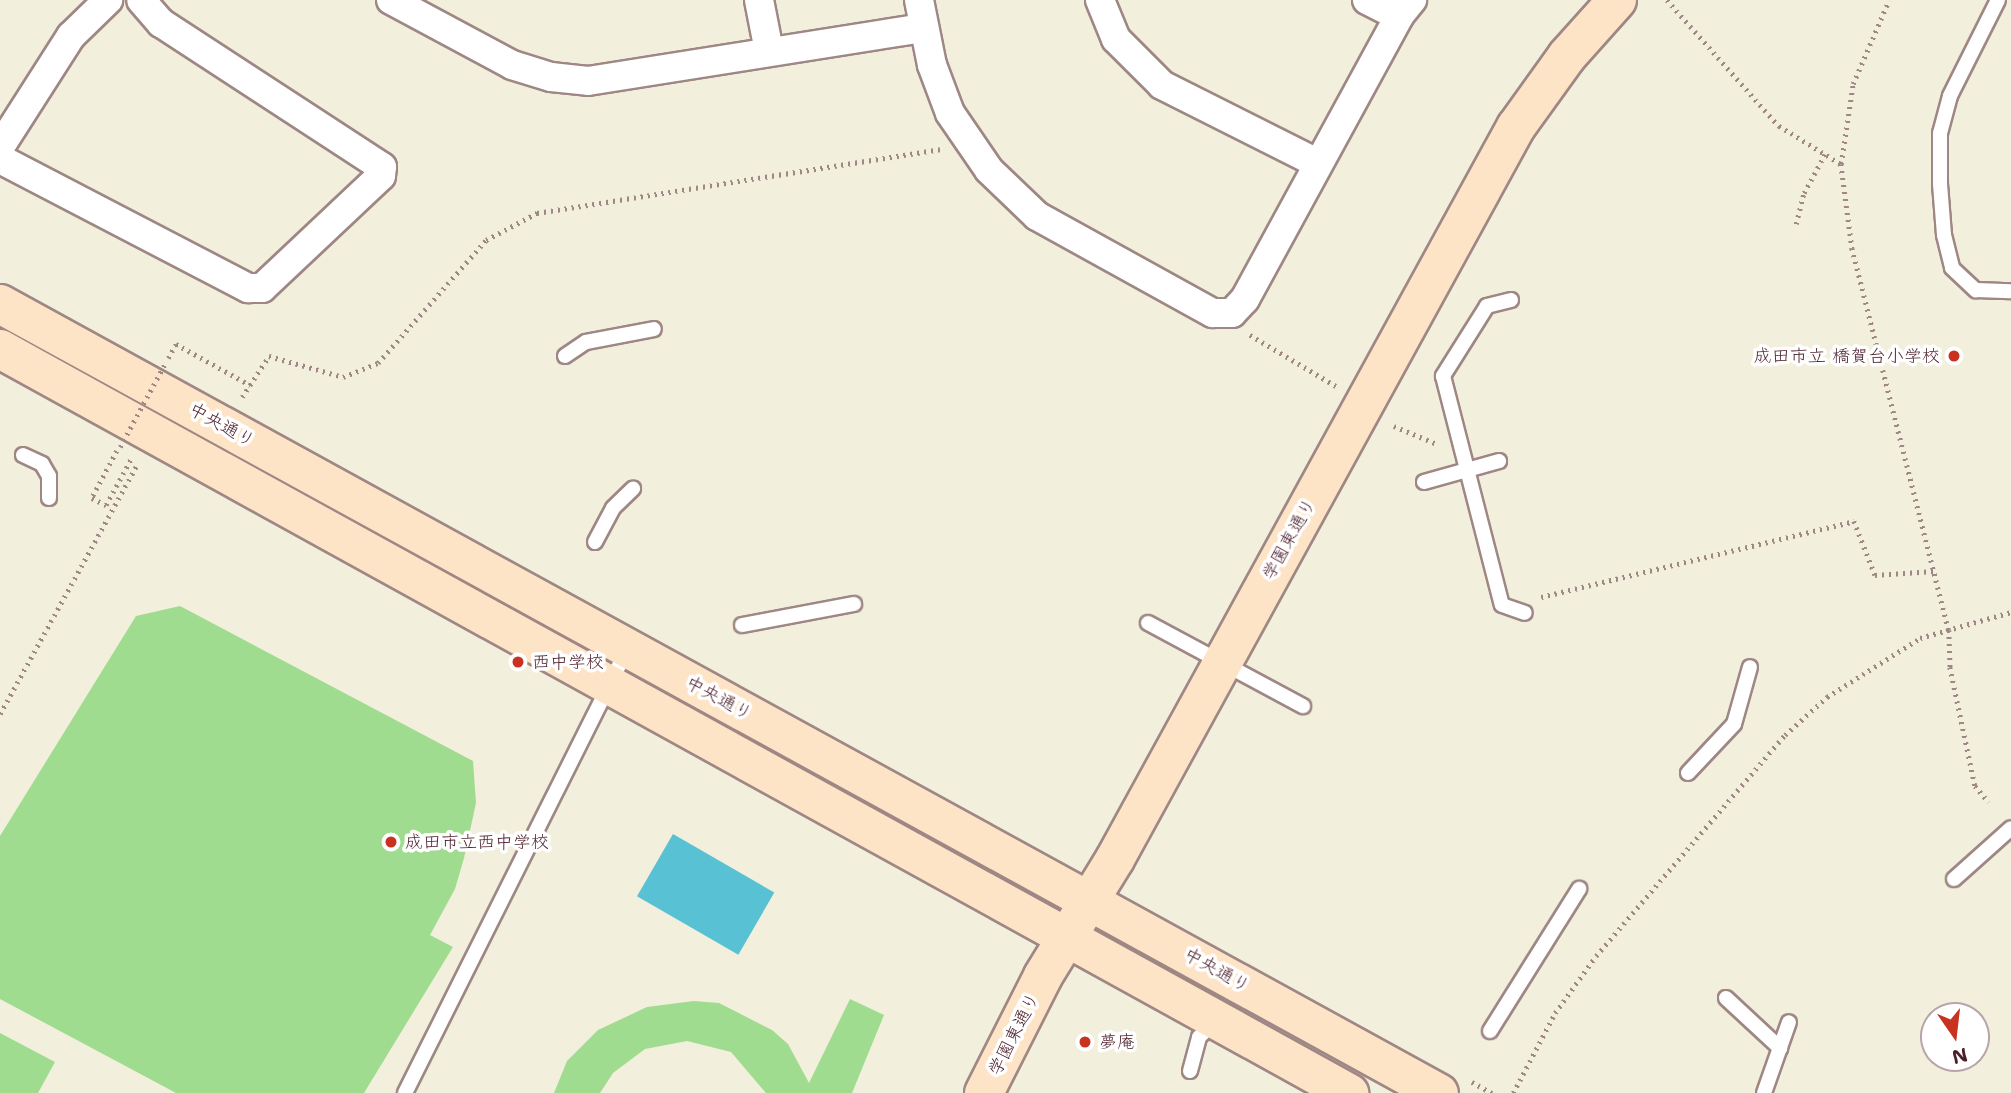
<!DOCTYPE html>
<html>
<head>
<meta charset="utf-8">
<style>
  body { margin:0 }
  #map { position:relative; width:2011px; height:1093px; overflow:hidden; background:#f2efdc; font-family:"Shantell Sans","Klee One",sans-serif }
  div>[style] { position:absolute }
  .green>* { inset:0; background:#a0dc90 }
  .water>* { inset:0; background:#58c1d4; transform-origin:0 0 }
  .path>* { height:4.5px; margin-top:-2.25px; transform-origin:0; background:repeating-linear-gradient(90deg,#9e8784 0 2px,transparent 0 7px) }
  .roads { filter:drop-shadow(2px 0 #9e8784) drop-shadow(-2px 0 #9e8784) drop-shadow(0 2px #9e8784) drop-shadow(0 -2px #9e8784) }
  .lane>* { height:14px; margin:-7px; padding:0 7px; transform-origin:7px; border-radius:7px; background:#fff }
  .street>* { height:28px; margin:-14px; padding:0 14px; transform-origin:14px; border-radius:14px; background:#fff }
  .secondary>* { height:38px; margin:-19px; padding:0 19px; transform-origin:19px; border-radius:19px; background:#fee4c6 }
  .path-bridge>* { height:4.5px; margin-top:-2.25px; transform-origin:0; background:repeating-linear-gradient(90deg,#9e8784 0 2px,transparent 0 7px) }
  .dots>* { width:19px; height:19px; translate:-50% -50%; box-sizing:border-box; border:4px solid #fff; border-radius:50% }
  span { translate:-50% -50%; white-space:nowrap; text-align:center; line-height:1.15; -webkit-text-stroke:7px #fff; paint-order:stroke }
  .poi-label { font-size:18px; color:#4a1f2b }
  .right { translate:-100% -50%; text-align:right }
  .left { translate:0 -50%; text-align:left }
  .street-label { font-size:18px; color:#4a1f2b }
  .north { position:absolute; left:1920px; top:1002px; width:70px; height:70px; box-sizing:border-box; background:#fff; border:2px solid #b7a5aa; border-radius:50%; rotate:166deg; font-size:19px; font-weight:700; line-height:28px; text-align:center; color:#4a1f2b }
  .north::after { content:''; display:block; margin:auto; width:24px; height:32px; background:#c8321e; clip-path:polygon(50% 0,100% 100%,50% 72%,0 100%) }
</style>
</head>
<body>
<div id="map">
  <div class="green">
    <div style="clip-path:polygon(180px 606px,473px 761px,476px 803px,464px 858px,455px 889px,430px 935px,453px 947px,364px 1093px,176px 1093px,0 999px,0 836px,136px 616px)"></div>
    <div style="clip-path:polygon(850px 999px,884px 1015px,852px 1093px,766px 1093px,731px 1052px,687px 1041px,645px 1049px,613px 1073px,600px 1093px,554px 1093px,567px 1061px,598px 1030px,647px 1007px,694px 1001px,719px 1003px,772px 1030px,788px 1044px,809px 1083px)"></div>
    <div style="clip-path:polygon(0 1033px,55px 1062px,38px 1093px,0 1093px)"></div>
  </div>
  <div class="water">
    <div style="left:673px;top:834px;width:117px;height:72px;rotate:30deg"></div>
  </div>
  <div class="path">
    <div style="left:1667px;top:0;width:169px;rotate:48.4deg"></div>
    <div style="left:1779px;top:126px;width:73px;rotate:31.5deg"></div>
    <div style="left:1841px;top:164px;width:81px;rotate:-81.5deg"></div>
    <div style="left:1853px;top:84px;width:91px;rotate:-66.8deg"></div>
    <div style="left:1841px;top:164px;width:85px;rotate:82.5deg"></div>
    <div style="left:1852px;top:248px;width:394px;rotate:75.8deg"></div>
    <div style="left:1949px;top:630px;width:37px;rotate:88deg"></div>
    <div style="left:1950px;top:667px;width:122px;rotate:78.1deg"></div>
    <div style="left:1975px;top:786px;width:21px;rotate:49deg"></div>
    <div style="left:1796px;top:224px;width:32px;rotate:-76deg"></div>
    <div style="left:1804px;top:193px;width:44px;rotate:-61.7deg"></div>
    <div style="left:1250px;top:335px;width:100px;rotate:30.7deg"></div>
    <div style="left:168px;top:358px;width:16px;rotate:-60deg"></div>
    <div style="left:176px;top:344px;width:85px;rotate:29deg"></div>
    <div style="left:242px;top:397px;width:49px;rotate:-56.6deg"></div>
    <div style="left:269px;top:356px;width:77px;rotate:15.8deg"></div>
    <div style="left:343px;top:377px;width:38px;rotate:-22deg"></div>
    <div style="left:378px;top:363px;width:164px;rotate:-48.7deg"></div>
    <div style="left:486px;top:240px;width:58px;rotate:-27.9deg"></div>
    <div style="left:537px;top:213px;width:408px;rotate:-9deg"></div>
    <div style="left:1394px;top:426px;width:47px;rotate:22.7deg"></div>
    <div style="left:117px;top:451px;width:53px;rotate:118deg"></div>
    <div style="left:92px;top:498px;width:16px;rotate:27deg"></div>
    <div style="left:106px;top:505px;width:52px;rotate:-61.5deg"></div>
    <div style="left:1541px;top:597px;width:322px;rotate:-13.6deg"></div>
    <div style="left:1854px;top:521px;width:58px;rotate:68.7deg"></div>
    <div style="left:1875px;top:575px;width:59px;rotate:-3.9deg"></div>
    <div style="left:0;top:714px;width:286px;rotate:-61.2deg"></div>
    <div style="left:1472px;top:1082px;width:23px;rotate:29deg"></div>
    <div style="left:1513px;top:1093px;width:90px;rotate:-62.3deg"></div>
    <div style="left:1555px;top:1013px;width:70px;rotate:-54.3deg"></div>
    <div style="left:1596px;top:956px;width:291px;rotate:-49.5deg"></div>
    <div style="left:1785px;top:735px;width:57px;rotate:-42.1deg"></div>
    <div style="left:1827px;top:697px;width:110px;rotate:-32.4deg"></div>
    <div style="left:1920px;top:638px;width:95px;rotate:-15.9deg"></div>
  </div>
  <div class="roads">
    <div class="lane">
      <div style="left:1998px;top:0;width:107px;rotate:116.6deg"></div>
      <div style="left:1950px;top:96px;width:38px;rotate:105deg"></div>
      <div style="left:1940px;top:133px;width:51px;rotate:90deg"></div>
      <div style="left:1940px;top:184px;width:51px;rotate:85.5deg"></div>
      <div style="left:1944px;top:235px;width:34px;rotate:76deg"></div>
      <div style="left:1952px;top:268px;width:33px;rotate:43deg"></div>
      <div style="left:1976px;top:290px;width:35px;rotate:2deg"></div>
      <div style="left:1511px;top:300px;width:25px;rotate:166deg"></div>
      <div style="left:1487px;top:306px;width:83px;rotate:122.2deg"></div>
      <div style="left:1443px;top:376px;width:236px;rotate:75.6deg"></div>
      <div style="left:1502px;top:605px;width:24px;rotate:19deg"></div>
      <div style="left:565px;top:356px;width:25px;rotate:-34deg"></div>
      <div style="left:586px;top:342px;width:69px;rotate:-10.8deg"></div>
      <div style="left:23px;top:455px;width:21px;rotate:25deg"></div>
      <div style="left:42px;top:464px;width:14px;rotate:60deg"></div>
      <div style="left:49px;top:476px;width:22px;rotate:90deg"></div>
      <div style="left:1424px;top:482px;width:78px;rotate:-15.6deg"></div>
      <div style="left:595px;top:542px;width:38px;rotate:-62deg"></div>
      <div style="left:613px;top:508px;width:28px;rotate:-44deg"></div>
      <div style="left:1148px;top:623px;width:176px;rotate:28.2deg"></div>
      <div style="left:742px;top:625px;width:114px;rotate:-10.6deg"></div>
      <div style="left:1688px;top:773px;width:67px;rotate:-46.8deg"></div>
      <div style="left:1734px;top:724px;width:59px;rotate:-74.3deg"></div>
      <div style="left:1954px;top:879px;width:76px;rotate:-41.8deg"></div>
      <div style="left:1726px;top:998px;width:74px;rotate:42.8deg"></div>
      <div style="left:1490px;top:1031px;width:168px;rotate:-57.9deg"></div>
      <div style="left:1190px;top:1071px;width:35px;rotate:-75deg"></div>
      <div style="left:1199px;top:1037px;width:23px;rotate:-43deg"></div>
      <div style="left:405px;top:1093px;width:496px;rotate:-63.4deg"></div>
      <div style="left:1764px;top:1093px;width:75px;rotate:-70.6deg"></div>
    </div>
    <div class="street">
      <div style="left:391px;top:0;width:137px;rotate:28.2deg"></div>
      <div style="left:512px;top:65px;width:41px;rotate:17.1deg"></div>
      <div style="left:551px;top:77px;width:37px;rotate:6deg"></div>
      <div style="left:588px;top:81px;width:340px;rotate:-9deg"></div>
      <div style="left:759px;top:0;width:52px;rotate:78.9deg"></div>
      <div style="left:919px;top:0;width:66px;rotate:78.7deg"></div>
      <div style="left:932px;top:65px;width:51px;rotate:69.4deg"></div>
      <div style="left:950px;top:113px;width:69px;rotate:55.6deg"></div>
      <div style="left:989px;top:170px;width:66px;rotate:43.8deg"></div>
      <div style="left:1037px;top:216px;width:201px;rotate:28.9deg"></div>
      <div style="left:1213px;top:313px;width:19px"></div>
      <div style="left:1232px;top:313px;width:19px;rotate:-47deg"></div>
      <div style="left:1245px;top:299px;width:322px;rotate:-61.4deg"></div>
      <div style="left:1399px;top:16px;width:21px;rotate:-51deg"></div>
      <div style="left:1100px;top:0;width:42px;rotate:67.7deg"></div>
      <div style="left:1116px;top:39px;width:65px;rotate:45deg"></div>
      <div style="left:1162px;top:85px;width:174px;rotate:26.7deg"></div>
      <div style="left:1367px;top:0;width:36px;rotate:27deg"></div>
      <div style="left:0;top:147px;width:132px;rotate:-57.4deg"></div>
      <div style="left:71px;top:36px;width:52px;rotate:-44.2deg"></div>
      <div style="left:0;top:159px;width:280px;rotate:27.5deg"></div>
      <div style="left:248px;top:288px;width:14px"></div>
      <div style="left:262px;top:288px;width:163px;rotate:-43.3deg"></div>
      <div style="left:381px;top:176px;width:9px;rotate:-84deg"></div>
      <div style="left:382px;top:167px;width:264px;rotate:-146.9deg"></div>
      <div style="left:161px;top:23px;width:30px;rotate:-131deg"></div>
    </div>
    <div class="secondary">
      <div style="left:0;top:304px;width:1641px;rotate:28.74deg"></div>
      <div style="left:0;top:349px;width:1541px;rotate:28.88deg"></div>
      <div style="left:984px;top:1093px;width:131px;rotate:-63.2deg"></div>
      <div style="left:1043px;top:976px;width:137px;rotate:-58.4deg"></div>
      <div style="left:1115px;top:859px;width:835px;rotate:-61.29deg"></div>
      <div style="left:1516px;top:127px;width:87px;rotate:-54.3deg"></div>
      <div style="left:1567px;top:56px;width:75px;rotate:-48.2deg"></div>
    </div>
  </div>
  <div class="path-bridge">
    <div style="left:120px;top:447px;width:97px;rotate:-61.6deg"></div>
  </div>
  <div class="dots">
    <div style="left:1954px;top:356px;background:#c8321e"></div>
    <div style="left:518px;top:662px;background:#c8321e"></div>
    <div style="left:391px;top:842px;background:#c8321e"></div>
    <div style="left:1085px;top:1042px;background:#c8321e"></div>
  </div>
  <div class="poi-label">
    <span class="right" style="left:1940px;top:356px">成田市立 橋賀台小学校</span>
    <span class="left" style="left:532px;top:662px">西中学校</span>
    <span class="left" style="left:405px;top:842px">成田市立西中学校</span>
    <span class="left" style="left:1099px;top:1042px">夢庵</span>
  </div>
  <div class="street-label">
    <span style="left:222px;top:425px;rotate:29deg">中央通り</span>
    <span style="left:1289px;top:539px;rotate:-61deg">学園東通り</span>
    <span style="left:719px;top:698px;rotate:28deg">中央通り</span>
    <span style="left:1217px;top:970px;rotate:29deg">中央通り</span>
    <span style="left:1014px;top:1034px;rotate:-63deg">学園東通り</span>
  </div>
  <div class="north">N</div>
</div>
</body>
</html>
